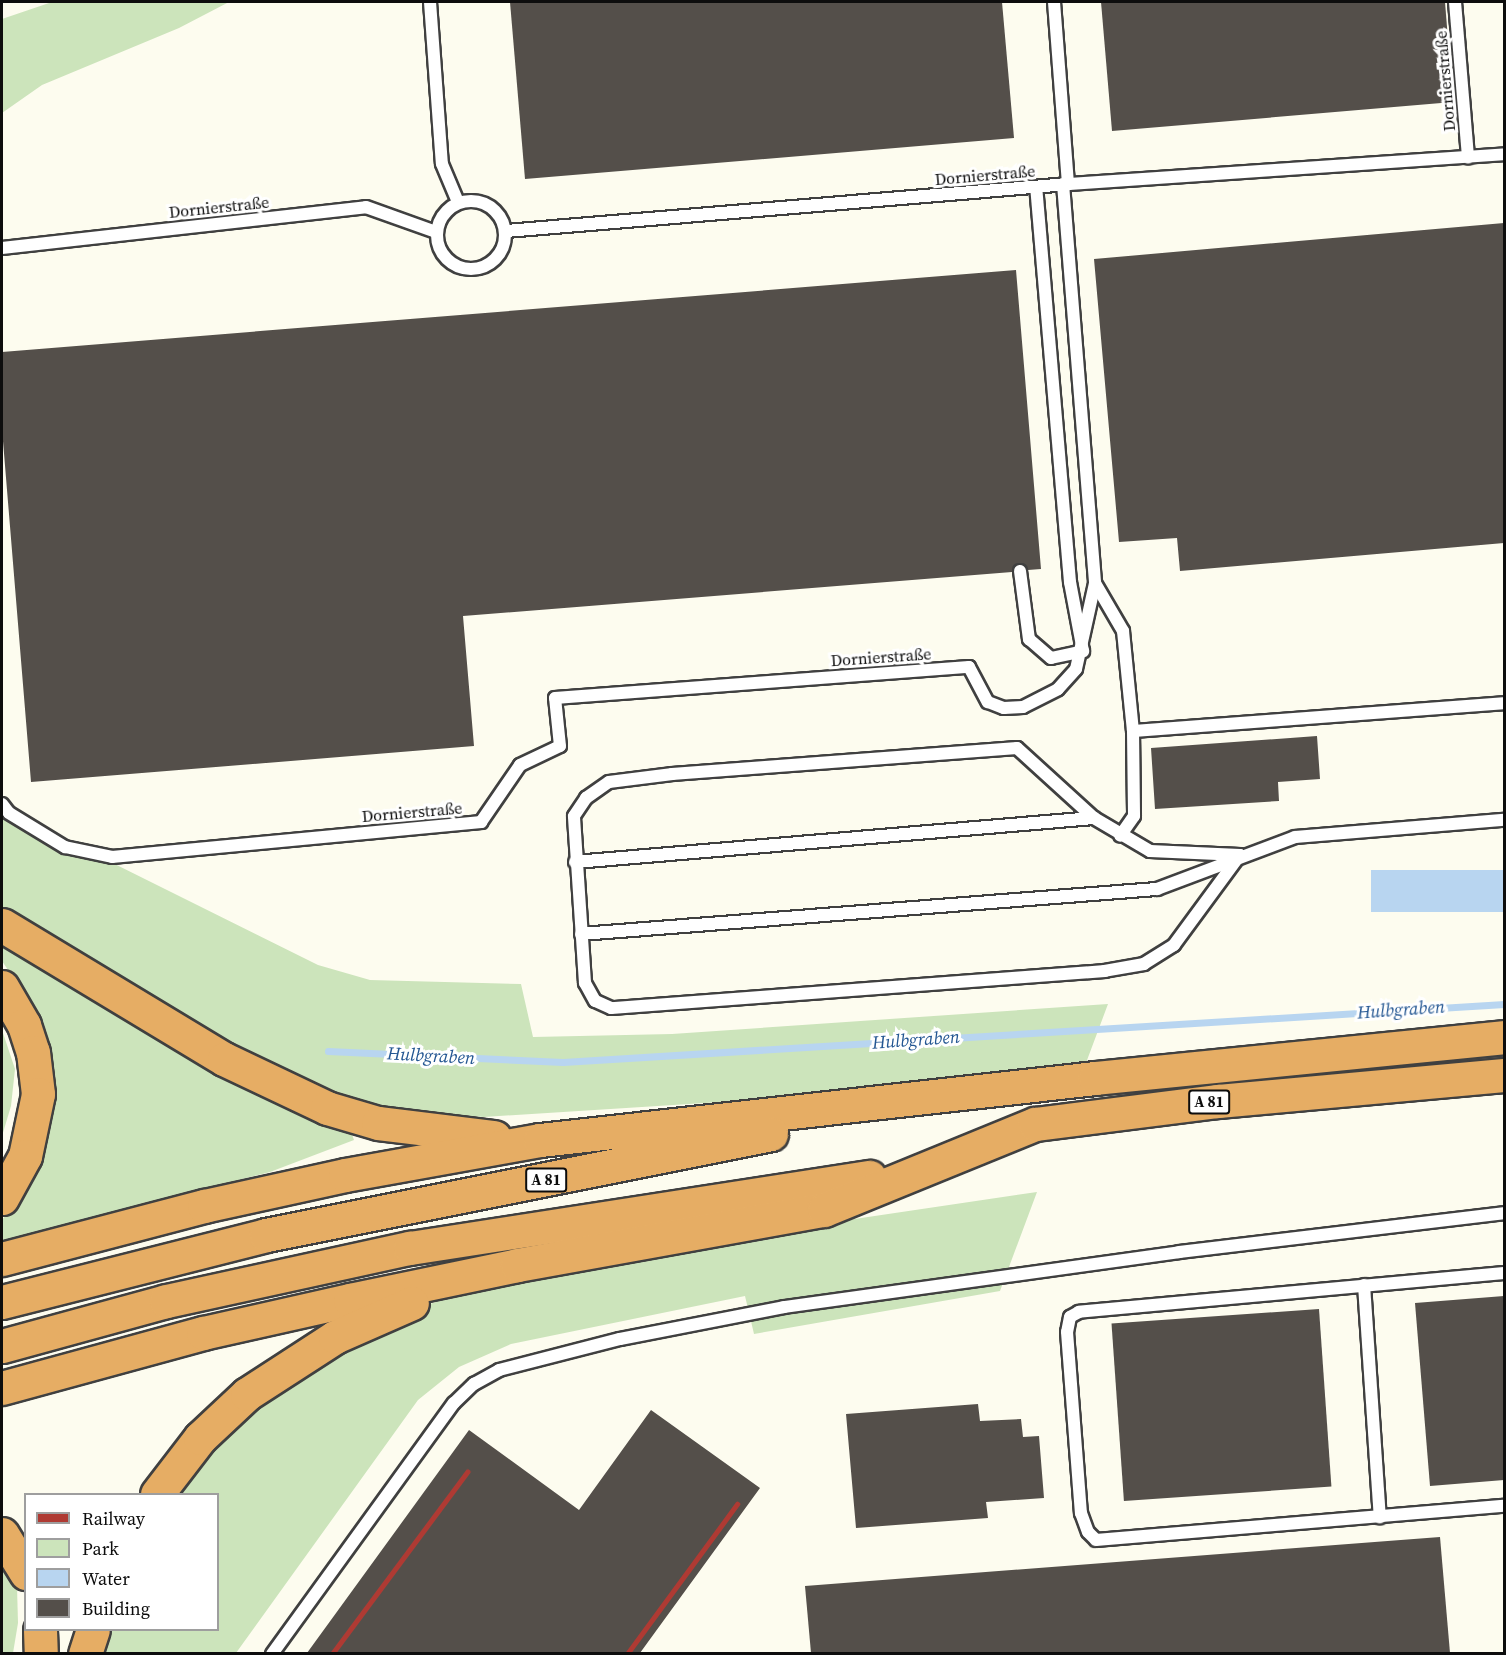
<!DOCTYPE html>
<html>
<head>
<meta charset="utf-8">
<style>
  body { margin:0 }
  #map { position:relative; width:1506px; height:1655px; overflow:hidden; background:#fdfcef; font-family:"Source Serif 4",serif }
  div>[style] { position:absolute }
  .green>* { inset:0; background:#cce4bb }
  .water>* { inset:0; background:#b8d5f0; transform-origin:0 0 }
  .stream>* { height:7px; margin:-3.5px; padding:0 3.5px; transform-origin:3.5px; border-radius:3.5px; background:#b8d5f0 }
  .building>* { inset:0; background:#544f4a; transform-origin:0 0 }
  .roads { filter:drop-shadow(2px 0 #404040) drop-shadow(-2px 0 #404040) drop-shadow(0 2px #404040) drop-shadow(0 -2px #404040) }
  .service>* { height:12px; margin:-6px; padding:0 6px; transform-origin:6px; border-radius:6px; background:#fff }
  .service>.ring { margin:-6px; padding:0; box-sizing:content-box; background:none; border:12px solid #fff; border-radius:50% }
  .motorway>* { height:33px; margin:-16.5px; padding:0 16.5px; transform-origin:16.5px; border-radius:16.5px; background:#e6ad64 }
  .rail>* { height:4.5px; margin:-2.25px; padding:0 2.25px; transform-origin:2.25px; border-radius:2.25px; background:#af3a33 }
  span { translate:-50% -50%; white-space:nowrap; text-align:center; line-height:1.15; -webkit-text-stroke:6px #fff; paint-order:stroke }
  .shield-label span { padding:2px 4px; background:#fff; border:2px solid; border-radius:4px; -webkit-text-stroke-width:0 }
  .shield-label { font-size:15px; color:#0d0d0d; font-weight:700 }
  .street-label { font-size:16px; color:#0d0d0d }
  .water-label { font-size:18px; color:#235692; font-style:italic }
  .frame { position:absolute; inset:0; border:3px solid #0d0d0d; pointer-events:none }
  .legend { position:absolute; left:24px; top:1493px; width:195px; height:138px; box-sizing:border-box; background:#fff; border:2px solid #9e9e9e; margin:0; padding:8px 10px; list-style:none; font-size:18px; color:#0d0d0d }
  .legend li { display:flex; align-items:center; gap:12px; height:30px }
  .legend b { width:30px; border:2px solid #9e9e9e }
</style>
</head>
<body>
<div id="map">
  <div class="green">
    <div style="clip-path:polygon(52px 2px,229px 2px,179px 28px,42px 85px,2px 113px,2px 19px)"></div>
    <div style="clip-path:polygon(2px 808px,318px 965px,370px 980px,521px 984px,533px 1037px,672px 1034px,1108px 1004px,1080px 1079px,484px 1117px,406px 1112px,362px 1102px,269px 1065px,2px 908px)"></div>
    <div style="clip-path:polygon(2px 937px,350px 1129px,354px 1140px,270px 1172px,2px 1241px,2px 1220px,24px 1192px,47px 1142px,52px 1076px,32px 1006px,2px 961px)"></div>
    <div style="clip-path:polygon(2px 1030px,15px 1069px,11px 1106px,2px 1136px)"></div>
    <div style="clip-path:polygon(1037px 1192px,1000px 1291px,754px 1334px,745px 1296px,511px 1344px,459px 1367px,418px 1400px,236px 1653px,99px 1654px,107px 1630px,218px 1630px,218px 1494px,171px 1494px,189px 1470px,273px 1389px,421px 1307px,486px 1285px,814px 1225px)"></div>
    <div style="clip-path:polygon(2px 1562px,17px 1587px,18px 1623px,13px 1653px,2px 1653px)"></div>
  </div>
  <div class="water">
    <div style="left:1504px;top:870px;width:42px;height:133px;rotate:90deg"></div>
  </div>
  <div class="stream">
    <div style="left:328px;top:1051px;width:235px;rotate:2.7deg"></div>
    <div style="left:563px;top:1062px;width:943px;rotate:-3.53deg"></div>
  </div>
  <div class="building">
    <div style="clip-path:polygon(510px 2px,1002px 2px,1014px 138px,525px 179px)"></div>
    <div style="clip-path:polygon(1101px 2px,1445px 2px,1453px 102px,1112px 131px)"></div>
    <div style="clip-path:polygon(1504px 223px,1504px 543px,1180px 571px,1177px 538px,1119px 542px,1094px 259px)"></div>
    <div style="clip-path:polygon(1016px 270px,1041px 569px,1028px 570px,1020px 563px,1012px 572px,463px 616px,474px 746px,31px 782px,2px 429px,2px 352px)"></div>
    <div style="clip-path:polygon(1317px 736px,1320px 779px,1278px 782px,1279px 801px,1155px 809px,1151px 748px)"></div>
    <div style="clip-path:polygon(1504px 1296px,1504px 1480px,1430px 1486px,1415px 1303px)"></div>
    <div style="left:1319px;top:1309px;width:178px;height:208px;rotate:86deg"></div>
    <div style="clip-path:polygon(978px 1404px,980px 1421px,1021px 1419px,1023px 1437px,1039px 1436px,1044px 1498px,986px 1502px,988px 1518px,856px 1528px,846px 1414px)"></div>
    <div style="clip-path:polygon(651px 1410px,760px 1488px,640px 1653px,307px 1653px,469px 1430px,579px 1510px)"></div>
    <div style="clip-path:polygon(1440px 1537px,1450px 1653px,811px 1653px,805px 1586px)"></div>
  </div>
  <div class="roads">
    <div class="service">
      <div style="left:430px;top:2px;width:162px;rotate:85.8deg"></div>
      <div style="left:442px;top:164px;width:41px;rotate:67.2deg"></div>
      <div style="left:1054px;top:2px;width:183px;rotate:85.6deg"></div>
      <div style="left:1455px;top:2px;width:156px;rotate:85.2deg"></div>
      <div style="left:1063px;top:184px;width:400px;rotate:85.4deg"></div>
      <div class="ring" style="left:437px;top:201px;width:56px;height:56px"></div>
      <div style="left:506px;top:231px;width:564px;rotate:-4.78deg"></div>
      <div style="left:1068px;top:184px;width:437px;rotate:-3.9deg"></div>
      <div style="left:2px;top:248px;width:366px;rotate:-6.4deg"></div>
      <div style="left:366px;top:207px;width:74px;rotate:19.7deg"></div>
      <div style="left:1020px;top:571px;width:69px;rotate:82.5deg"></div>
      <div style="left:1029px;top:639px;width:29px;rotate:41deg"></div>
      <div style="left:1051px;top:658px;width:33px;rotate:-12deg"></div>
      <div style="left:1083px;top:651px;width:70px;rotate:-100.7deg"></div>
      <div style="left:1070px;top:582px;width:395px;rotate:-94.9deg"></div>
      <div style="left:1133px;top:731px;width:372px;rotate:-4.3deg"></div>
      <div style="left:1017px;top:748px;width:104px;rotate:42.3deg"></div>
      <div style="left:1094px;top:818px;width:65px;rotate:30.5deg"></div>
      <div style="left:1150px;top:851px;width:90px;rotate:2.5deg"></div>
      <div style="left:1240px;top:855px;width:112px;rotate:126.3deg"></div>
      <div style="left:1174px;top:945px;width:36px;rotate:148deg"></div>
      <div style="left:1144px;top:964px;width:40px;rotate:170deg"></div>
      <div style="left:1105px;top:971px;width:495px;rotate:175.7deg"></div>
      <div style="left:611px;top:1008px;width:17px;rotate:-156deg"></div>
      <div style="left:595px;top:1001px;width:21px;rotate:-119deg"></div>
      <div style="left:585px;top:983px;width:167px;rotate:-93.8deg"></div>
      <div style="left:574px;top:816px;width:22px;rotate:-56deg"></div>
      <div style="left:586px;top:798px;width:28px;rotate:-35deg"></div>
      <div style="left:609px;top:782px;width:64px;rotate:-7.2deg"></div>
      <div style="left:672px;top:774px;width:346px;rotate:-4.3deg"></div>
      <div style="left:2px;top:804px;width:11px;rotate:52deg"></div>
      <div style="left:9px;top:813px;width:66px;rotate:31.3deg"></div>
      <div style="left:65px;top:847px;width:48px;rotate:12deg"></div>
      <div style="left:112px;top:857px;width:371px;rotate:-5.4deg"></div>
      <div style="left:481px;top:822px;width:69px;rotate:-55.6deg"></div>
      <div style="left:520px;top:765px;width:44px;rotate:-25.4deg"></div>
      <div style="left:560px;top:746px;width:48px;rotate:-95.9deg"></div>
      <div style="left:555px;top:698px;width:415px;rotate:-4.3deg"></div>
      <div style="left:969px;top:667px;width:40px;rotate:62deg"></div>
      <div style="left:988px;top:702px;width:17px;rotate:21deg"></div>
      <div style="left:1004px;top:708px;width:19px;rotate:-3deg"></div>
      <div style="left:1023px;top:707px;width:39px;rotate:-27deg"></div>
      <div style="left:1058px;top:689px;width:27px;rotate:-48deg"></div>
      <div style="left:1076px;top:669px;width:88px;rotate:-77.5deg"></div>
      <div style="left:1095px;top:583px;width:56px;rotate:59.7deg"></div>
      <div style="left:1123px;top:631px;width:100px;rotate:84.3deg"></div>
      <div style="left:1133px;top:731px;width:85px;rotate:89.3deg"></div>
      <div style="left:1134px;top:816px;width:24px;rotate:125deg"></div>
      <div style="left:575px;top:862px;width:521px;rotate:-4.85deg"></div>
      <div style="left:581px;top:934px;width:578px;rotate:-4.47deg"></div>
      <div style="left:1157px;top:889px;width:147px;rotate:-20.6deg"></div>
      <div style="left:1295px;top:837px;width:210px;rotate:-4.7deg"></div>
      <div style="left:1504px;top:1273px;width:427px;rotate:174.8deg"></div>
      <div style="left:1079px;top:1312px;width:10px;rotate:151deg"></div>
      <div style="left:1070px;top:1317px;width:15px;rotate:101deg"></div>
      <div style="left:1067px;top:1332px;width:182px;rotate:85.6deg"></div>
      <div style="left:1081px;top:1513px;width:20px;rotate:70deg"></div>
      <div style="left:1088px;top:1532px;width:11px;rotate:45deg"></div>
      <div style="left:1096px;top:1540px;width:409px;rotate:-4.8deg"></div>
      <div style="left:1364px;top:1285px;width:233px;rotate:86.1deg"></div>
      <div style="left:272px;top:1654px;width:310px;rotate:-54.1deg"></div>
      <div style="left:454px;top:1403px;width:28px;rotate:-44deg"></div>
      <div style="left:474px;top:1384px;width:29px;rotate:-29deg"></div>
      <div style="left:499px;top:1370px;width:125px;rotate:-14.4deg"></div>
      <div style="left:620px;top:1339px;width:167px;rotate:-11deg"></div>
      <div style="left:784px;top:1307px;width:399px;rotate:-7.9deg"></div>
      <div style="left:1179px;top:1252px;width:327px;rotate:-6.8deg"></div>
    </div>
    <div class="motorway">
      <div style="left:2px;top:925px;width:259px;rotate:31.1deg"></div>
      <div style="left:224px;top:1059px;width:114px;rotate:25.4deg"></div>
      <div style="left:327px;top:1108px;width:53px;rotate:16.4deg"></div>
      <div style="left:378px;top:1123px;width:117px;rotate:6.9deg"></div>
      <div style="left:2px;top:987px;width:44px;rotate:59.9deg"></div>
      <div style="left:24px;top:1025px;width:28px;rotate:72deg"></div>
      <div style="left:33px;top:1052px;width:42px;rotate:83.2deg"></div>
      <div style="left:38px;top:1094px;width:63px;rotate:101.8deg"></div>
      <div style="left:25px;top:1156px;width:48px;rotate:118.7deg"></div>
      <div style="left:2px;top:1259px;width:209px;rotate:-14.7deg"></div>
      <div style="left:204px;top:1206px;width:144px;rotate:-12.4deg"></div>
      <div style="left:345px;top:1175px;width:198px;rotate:-10.2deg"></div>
      <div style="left:540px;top:1140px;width:558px;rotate:-6.37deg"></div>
      <div style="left:1095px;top:1078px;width:411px;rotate:-5.7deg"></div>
      <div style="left:2px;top:1302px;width:272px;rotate:-14.2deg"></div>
      <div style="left:266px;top:1235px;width:515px;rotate:-11.31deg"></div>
      <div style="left:2px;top:1346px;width:170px;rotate:-15.3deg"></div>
      <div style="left:166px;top:1301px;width:250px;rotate:-12.3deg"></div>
      <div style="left:410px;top:1248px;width:465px;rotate:-8.8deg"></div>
      <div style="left:2px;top:1388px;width:208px;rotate:-15.3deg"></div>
      <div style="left:203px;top:1333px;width:151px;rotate:-12.7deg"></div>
      <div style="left:350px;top:1300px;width:171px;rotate:-11.8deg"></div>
      <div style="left:517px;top:1265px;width:312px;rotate:-10.2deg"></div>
      <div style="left:824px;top:1210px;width:228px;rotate:-22.2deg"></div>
      <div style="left:1035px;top:1124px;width:184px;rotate:-7.2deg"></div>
      <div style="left:1218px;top:1101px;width:287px;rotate:-5.2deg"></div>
      <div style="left:157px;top:1494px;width:71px;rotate:-52.5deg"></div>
      <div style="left:200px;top:1438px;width:64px;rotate:-43.1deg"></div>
      <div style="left:247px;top:1394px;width:105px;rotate:-32.9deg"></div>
      <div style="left:335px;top:1337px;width:84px;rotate:-23.8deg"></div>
      <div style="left:2px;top:1534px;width:46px;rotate:58.4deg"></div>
      <div style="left:40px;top:1630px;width:24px;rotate:88deg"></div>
      <div style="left:85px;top:1654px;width:25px;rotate:-72deg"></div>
    </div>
  </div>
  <div class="rail">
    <div style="left:332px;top:1654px;width:227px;rotate:-53.4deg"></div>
    <div style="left:627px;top:1654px;width:186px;rotate:-53.7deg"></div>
  </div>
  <div class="shield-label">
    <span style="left:1209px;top:1102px">A 81</span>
    <span style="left:546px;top:1180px">A 81</span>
  </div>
  <div class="street-label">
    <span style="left:1445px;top:81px;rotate:-95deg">Dornierstraße</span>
    <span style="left:985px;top:175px;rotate:-5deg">Dornierstraße</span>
    <span style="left:219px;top:207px;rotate:-6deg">Dornierstraße</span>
    <span style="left:881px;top:657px;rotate:-4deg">Dornierstraße</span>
    <span style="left:412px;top:812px;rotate:-5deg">Dornierstraße</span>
  </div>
  <div class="water-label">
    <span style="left:1401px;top:1010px;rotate:-4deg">Hulbgraben</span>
    <span style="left:916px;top:1040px;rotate:-4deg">Hulbgraben</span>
    <span style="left:431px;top:1056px;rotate:3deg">Hulbgraben</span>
  </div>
  <div class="frame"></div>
  <ul class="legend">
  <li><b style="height:8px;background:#af3a33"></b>Railway</li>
  <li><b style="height:16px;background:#cce4bb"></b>Park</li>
  <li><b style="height:16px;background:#b8d5f0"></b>Water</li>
  <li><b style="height:16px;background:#544f4a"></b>Building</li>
  </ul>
</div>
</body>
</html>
